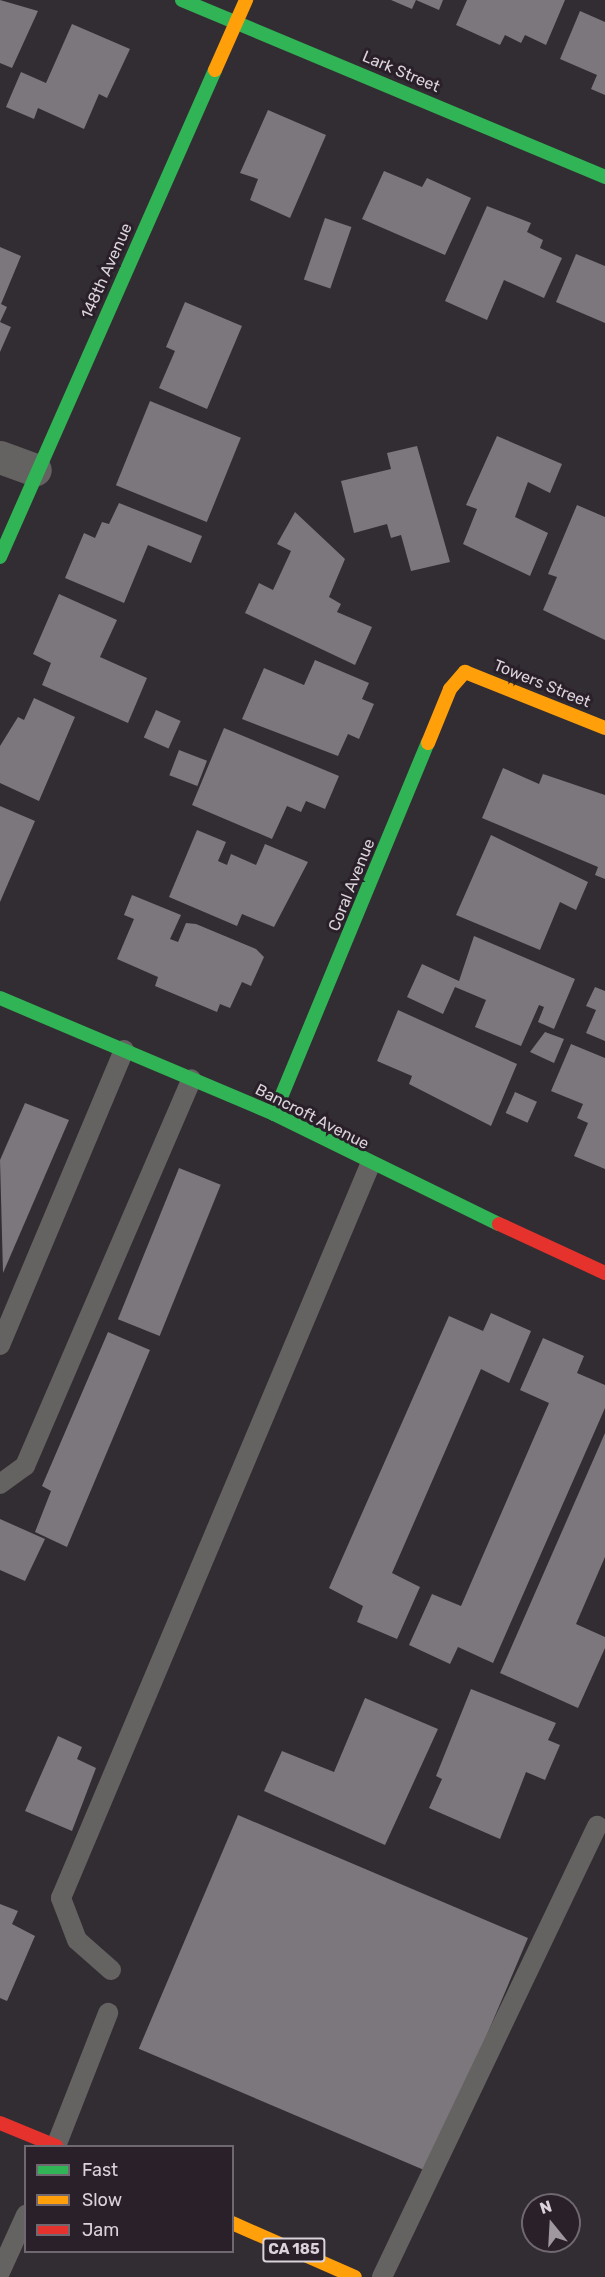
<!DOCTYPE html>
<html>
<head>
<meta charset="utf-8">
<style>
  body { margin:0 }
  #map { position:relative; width:605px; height:2277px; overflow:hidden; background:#322d32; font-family:Rubik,sans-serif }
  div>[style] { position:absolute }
  .building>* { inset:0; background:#7c777c; transform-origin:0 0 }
  .lane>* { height:20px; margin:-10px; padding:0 10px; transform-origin:10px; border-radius:10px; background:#656361 }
  .street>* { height:33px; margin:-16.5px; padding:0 16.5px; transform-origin:16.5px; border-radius:16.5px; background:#656361 }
  .fast>* { height:14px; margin:-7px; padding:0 7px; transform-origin:7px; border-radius:7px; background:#30b455 }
  .slow>* { height:14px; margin:-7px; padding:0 7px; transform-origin:7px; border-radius:7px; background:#ff9f0a }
  .jam>* { height:14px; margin:-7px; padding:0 7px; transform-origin:7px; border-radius:7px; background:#e5322d }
  span { translate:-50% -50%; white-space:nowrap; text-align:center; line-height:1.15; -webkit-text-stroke:6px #2a202a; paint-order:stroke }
  .shield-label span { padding:2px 4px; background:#2a202a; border:2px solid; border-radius:4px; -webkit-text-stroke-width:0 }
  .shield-label { font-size:15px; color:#dad3da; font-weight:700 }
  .street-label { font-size:16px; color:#dad3da }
  .legend { position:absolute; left:24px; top:2145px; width:210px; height:108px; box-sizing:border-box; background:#2a202a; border:2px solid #706870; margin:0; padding:8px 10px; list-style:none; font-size:18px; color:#dad3da }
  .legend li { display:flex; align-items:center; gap:12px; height:30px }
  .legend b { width:30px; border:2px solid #706870 }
  .north { position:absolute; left:521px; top:2193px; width:60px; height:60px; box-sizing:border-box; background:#2a202a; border:2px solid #706870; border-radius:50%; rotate:342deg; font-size:16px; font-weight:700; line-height:24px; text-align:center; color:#dad3da }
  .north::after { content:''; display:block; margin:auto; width:21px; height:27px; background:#9f999f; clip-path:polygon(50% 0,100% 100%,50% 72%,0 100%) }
</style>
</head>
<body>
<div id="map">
  <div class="building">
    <div style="clip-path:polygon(0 0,38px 11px,12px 68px,0 63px)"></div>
    <div style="clip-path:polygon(391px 0,443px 0,439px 10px,416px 0,412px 9px)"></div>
    <div style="clip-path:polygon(467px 0,565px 0,546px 45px,525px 35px,521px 43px,505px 35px,500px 45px,456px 25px)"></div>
    <div style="clip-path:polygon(580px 11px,605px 22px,605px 95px,591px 89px,597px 75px,560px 59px)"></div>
    <div style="clip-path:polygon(72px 24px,130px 49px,107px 98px,99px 94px,84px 129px,38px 108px,34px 119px,6px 107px,21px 72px,46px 83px)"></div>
    <div style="clip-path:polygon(268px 110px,326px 135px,290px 218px,250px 200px,258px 179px,240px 173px)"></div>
    <div style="clip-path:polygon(384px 171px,422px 187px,427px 178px,471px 198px,445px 255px,362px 219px)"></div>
    <div style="clip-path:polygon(487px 206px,531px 223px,527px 232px,543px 240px,540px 248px,562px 258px,544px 298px,504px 280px,487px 320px,445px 301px)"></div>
    <div style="left:325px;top:218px;width:28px;height:65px;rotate:19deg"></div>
    <div style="clip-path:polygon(0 247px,21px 256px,1px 304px,7px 307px,0 322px,11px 327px,0 352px)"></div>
    <div style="clip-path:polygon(576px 254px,605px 266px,605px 323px,556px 302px)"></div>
    <div style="clip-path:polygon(185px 302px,242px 326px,207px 409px,159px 388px,175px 351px,166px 347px)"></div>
    <div style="left:150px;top:401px;width:98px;height:91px;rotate:22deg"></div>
    <div style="clip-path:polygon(497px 436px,562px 464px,550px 493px,528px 482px,515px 517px,548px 533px,530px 576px,463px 544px,477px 509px,466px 505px)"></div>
    <div style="clip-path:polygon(417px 446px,450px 562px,411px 571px,401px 535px,391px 538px,387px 524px,354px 533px,341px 481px,391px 469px,387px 453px)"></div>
    <div style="clip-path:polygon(119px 503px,202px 536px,191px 563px,148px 545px,124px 603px,65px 578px,84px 533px,95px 538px,102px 522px,109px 524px)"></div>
    <div style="clip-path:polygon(577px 505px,605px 517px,605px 640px,543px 610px,557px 577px,548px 574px)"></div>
    <div style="clip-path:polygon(295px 512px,345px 559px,329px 597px,341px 604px,337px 612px,372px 627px,355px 665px,245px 613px,259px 583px,273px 590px,291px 551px,277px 544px)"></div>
    <div style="clip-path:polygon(59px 594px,117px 620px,100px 657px,147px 678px,128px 723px,42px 685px,51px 663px,33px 654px)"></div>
    <div style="clip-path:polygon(315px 660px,369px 683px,362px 699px,374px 704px,359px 739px,348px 734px,338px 756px,242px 719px,264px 668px,304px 685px)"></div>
    <div style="clip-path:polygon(34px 698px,75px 717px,39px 801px,0 783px,0 746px,18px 717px,24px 720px)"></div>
    <div style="left:156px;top:710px;width:27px;height:30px;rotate:24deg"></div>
    <div style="clip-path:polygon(224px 728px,339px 776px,325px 809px,306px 801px,301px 812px,287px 806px,272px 839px,192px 805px)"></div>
    <div style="left:179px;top:750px;width:30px;height:27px;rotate:21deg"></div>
    <div style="clip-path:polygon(503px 768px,539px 784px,543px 774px,605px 795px,605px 879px,595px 875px,598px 867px,482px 818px)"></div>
    <div style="clip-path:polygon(0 806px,35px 821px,0 902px)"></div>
    <div style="clip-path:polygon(197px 830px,226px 842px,218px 861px,227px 865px,231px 854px,256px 865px,265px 844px,308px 862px,274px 927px,242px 914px,237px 926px,169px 897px)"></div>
    <div style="clip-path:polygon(491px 835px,588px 882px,576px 910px,560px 902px,540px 950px,456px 915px)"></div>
    <div style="clip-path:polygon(132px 895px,181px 915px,170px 939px,178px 942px,186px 923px,196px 924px,256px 949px,264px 957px,251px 986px,242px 982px,230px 1008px,220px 1004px,217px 1012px,155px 986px,158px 977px,117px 959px,134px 919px,124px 915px)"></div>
    <div style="clip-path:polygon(474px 936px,575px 979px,554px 1029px,538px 1022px,544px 1007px,539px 1005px,521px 1046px,475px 1027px,486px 1000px,455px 987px,443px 1014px,407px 997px,422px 964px,459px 981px)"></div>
    <div style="clip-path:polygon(595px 987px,605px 991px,605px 1041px,586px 1033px,596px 1010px,586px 1006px)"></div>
    <div style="clip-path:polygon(398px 1010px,517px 1064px,491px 1126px,409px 1084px,412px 1076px,377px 1061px)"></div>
    <div style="clip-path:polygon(545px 1032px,564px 1039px,554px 1063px,530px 1052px)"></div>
    <div style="clip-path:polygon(571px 1044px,605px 1058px,605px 1169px,574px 1156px,588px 1123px,577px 1118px,583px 1104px,551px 1091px)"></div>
    <div style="left:515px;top:1092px;width:24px;height:23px;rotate:24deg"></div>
    <div style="clip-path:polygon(25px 1103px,69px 1120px,3px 1273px,0 1160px)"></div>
    <div style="left:179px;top:1168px;width:45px;height:163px;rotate:22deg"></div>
    <div style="clip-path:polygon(491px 1313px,531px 1331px,509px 1383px,481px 1369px,392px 1573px,420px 1587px,397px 1639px,357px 1622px,363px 1606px,329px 1588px,449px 1316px,483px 1331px)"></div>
    <div style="clip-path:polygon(108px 1332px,150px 1350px,67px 1547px,35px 1532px,51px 1491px,42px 1486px)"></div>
    <div style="clip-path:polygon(543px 1338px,584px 1356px,577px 1373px,605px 1385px,605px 1408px,493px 1663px,458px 1647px,450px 1664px,409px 1645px,432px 1594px,461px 1606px,549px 1403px,520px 1390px)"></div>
    <div style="clip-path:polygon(605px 1433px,605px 1557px,576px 1624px,605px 1637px,605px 1648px,578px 1708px,500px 1673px)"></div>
    <div style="clip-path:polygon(0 1519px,45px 1539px,25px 1581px,0 1570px)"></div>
    <div style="clip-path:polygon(471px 1689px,556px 1723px,548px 1740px,560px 1745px,545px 1780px,526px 1772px,500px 1839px,429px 1808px,442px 1779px,436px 1776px)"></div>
    <div style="clip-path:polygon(365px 1698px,438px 1729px,385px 1845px,264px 1791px,282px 1751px,334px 1772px)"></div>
    <div style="clip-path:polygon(58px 1736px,82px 1747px,77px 1759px,96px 1768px,72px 1831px,25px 1811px)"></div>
    <div style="left:238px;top:1815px;width:315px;height:254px;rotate:23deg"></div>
    <div style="clip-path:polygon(0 1904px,18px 1911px,12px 1924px,35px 1936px,7px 2001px,0 1998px)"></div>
  </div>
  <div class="lane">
    <div style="left:0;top:1345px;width:320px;rotate:-67.2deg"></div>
    <div style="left:0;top:1484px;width:31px;rotate:-36deg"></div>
    <div style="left:25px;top:1466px;width:421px;rotate:-66.7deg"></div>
    <div style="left:111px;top:1970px;width:45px;rotate:-138.6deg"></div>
    <div style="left:77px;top:1940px;width:45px;rotate:-110.9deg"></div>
    <div style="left:61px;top:1898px;width:795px;rotate:-67.14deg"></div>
    <div style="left:56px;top:2146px;width:143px;rotate:-68.6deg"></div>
    <div style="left:0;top:2272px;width:63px;rotate:-65.5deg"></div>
    <div style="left:382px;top:2277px;width:500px;rotate:-64.5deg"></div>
  </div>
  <div class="street">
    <div style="left:0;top:457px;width:37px;rotate:20deg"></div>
  </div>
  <div class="fast">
    <div style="left:182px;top:0;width:459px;rotate:22.7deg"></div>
    <div style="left:0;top:557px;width:532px;rotate:-66.18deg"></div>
    <div style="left:0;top:998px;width:298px;rotate:22.9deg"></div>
    <div style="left:274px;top:1114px;width:250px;rotate:26.1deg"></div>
    <div style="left:274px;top:1114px;width:402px;rotate:-67.5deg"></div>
  </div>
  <div class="slow">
    <div style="left:215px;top:70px;width:77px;rotate:-66.1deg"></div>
    <div style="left:428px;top:743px;width:58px;rotate:-67.8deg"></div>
    <div style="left:450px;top:689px;width:23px;rotate:-49deg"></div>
    <div style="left:465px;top:672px;width:151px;rotate:21.8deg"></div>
    <div style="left:232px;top:2223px;width:134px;rotate:23.7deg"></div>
  </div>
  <div class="jam">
    <div style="left:499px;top:1224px;width:117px;rotate:24.8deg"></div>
    <div style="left:0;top:2123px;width:61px;rotate:22.3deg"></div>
  </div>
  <div class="shield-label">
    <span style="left:294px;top:2250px">CA 185</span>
  </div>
  <div class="street-label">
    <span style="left:401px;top:72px;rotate:23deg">Lark Street</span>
    <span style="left:107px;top:271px;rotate:-66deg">148th Avenue</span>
    <span style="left:542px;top:684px;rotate:22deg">Towers Street</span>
    <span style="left:352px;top:885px;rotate:-68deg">Coral Avenue</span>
    <span style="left:312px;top:1117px;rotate:27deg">Bancroft Avenue</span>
  </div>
  <ul class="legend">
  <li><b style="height:8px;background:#30b455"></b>Fast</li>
  <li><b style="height:8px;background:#ff9f0a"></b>Slow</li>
  <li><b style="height:8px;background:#e5322d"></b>Jam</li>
  </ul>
  <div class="north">N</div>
</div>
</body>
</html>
